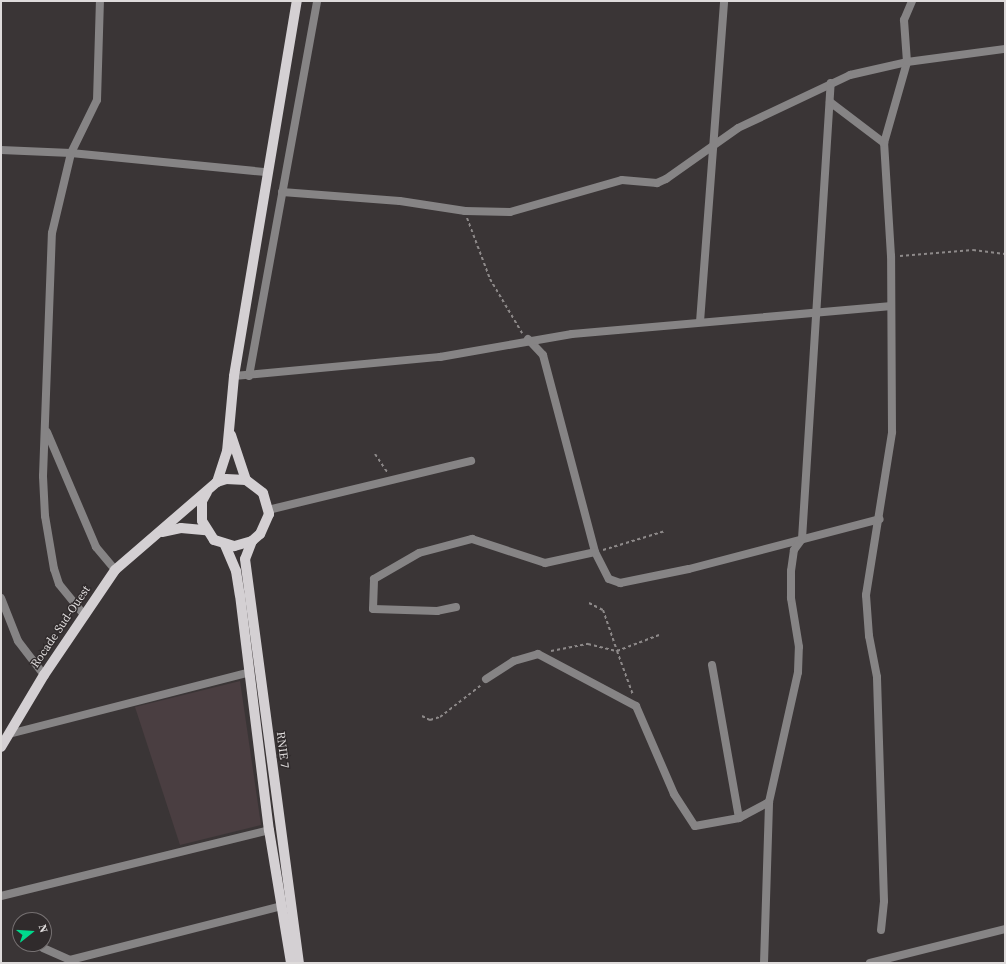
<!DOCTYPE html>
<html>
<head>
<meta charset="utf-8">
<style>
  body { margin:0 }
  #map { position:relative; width:1006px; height:964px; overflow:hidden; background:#3a3536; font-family:"Source Serif 4",serif }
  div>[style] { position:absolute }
  .built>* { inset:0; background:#4a3e41 }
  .path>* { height:2px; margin-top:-1px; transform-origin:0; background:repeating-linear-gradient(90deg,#8d8989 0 3px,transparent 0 6px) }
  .street>* { height:8px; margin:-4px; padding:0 4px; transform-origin:4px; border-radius:4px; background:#868485 }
  .primary>* { height:10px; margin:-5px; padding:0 5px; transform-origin:5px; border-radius:5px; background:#d4d0d3 }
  span { translate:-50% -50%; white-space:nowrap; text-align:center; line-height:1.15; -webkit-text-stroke:3px #302b2c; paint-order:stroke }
  .street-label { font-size:12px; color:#dedbdb }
  .frame { position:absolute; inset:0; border:2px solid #dedbdb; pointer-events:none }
  .north { position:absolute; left:12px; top:912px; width:40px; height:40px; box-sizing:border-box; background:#302b2c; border:1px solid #767172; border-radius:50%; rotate:73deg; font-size:11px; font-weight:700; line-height:16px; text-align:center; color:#dedbdb }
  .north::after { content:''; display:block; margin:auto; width:14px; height:18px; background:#00d98c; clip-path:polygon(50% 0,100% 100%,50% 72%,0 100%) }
</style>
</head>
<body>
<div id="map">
  <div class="built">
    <div style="clip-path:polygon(240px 681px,261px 825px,180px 845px,135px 707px)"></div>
  </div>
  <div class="path">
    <div style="left:467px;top:218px;width:65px;rotate:69.3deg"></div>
    <div style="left:490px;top:279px;width:63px;rotate:59.3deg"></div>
    <div style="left:900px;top:256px;width:73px;rotate:-4.7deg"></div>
    <div style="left:973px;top:250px;width:32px;rotate:7deg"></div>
    <div style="left:375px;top:454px;width:22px;rotate:56deg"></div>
    <div style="left:603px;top:550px;width:65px;rotate:-17deg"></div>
    <div style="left:589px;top:603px;width:16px;rotate:27deg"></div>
    <div style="left:603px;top:610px;width:43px;rotate:71.1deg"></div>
    <div style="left:617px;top:651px;width:45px;rotate:-20.9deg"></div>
    <div style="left:551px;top:651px;width:38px;rotate:-11deg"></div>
    <div style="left:588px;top:644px;width:30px;rotate:14deg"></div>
    <div style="left:617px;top:651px;width:47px;rotate:70deg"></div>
    <div style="left:422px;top:716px;width:9px;rotate:27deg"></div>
    <div style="left:430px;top:720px;width:10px;rotate:-17deg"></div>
    <div style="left:440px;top:717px;width:51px;rotate:-37.8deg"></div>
  </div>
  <div class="street">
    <div style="left:830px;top:102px;width:68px;rotate:37.2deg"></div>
    <div style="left:1px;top:150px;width:70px;rotate:2.5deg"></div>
    <div style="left:71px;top:153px;width:196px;rotate:5.6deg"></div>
    <div style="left:282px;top:192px;width:118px;rotate:4.4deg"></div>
    <div style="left:400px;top:201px;width:66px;rotate:8.7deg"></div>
    <div style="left:465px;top:211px;width:45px;rotate:1.3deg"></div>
    <div style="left:510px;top:212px;width:116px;rotate:-15.9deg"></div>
    <div style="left:622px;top:180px;width:35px;rotate:5deg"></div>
    <div style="left:657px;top:183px;width:10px;rotate:-24deg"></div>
    <div style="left:666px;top:179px;width:88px;rotate:-35.3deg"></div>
    <div style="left:738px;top:128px;width:124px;rotate:-25.3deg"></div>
    <div style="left:850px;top:75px;width:58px;rotate:-12.8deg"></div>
    <div style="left:907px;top:62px;width:99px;rotate:-7.6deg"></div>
    <div style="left:700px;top:322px;width:322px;rotate:-85.7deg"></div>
    <div style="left:528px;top:339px;width:22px;rotate:47deg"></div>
    <div style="left:543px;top:355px;width:204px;rotate:75.2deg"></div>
    <div style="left:595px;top:552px;width:30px;rotate:63deg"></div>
    <div style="left:609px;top:579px;width:12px;rotate:20deg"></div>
    <div style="left:620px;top:583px;width:70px;rotate:-11.5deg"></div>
    <div style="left:689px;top:569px;width:197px;rotate:-14.7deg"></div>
    <div style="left:234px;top:376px;width:207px;rotate:-5.3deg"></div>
    <div style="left:440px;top:357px;width:134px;rotate:-9.9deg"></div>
    <div style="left:572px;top:334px;width:318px;rotate:-5deg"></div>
    <div style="left:249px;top:376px;width:381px;rotate:-79.7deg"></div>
    <div style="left:47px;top:432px;width:125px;rotate:66.9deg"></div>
    <div style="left:96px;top:547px;width:30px;rotate:50deg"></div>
    <div style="left:268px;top:510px;width:209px;rotate:-13.6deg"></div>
    <div style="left:1px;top:598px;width:46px;rotate:68.4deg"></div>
    <div style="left:18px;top:641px;width:43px;rotate:52.6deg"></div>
    <div style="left:456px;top:607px;width:19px;rotate:168deg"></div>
    <div style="left:437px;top:611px;width:64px;rotate:-178.2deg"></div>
    <div style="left:373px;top:609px;width:30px;rotate:-88deg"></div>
    <div style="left:374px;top:579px;width:52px;rotate:-30deg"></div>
    <div style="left:419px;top:553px;width:55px;rotate:-14.8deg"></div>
    <div style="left:472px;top:539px;width:77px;rotate:18.2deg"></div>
    <div style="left:545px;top:563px;width:51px;rotate:-12.4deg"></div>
    <div style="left:85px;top:616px;width:41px;rotate:-129.1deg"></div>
    <div style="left:59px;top:584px;width:16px;rotate:-108deg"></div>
    <div style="left:54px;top:569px;width:54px;rotate:-99.6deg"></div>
    <div style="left:45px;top:516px;width:40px;rotate:-92.9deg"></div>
    <div style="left:43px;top:476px;width:243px;rotate:-87.9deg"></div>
    <div style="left:52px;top:233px;width:82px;rotate:-76.6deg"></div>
    <div style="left:71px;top:153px;width:59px;rotate:-63.9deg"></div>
    <div style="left:97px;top:100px;width:99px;rotate:-88.3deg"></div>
    <div style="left:712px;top:665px;width:155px;rotate:80deg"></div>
    <div style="left:486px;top:679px;width:33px;rotate:-33deg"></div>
    <div style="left:514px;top:661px;width:25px;rotate:-16deg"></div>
    <div style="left:538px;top:654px;width:111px;rotate:28deg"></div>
    <div style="left:636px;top:706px;width:96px;rotate:66.6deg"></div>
    <div style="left:674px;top:794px;width:38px;rotate:57deg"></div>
    <div style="left:695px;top:826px;width:45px;rotate:-10.3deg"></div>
    <div style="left:739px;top:818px;width:34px;rotate:-28deg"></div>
    <div style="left:9px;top:734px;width:246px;rotate:-14.4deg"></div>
    <div style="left:1px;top:896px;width:276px;rotate:-13.8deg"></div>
    <div style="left:881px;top:930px;width:29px;rotate:-84deg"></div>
    <div style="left:884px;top:901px;width:224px;rotate:-91.8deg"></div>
    <div style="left:877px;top:677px;width:42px;rotate:-101deg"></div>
    <div style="left:869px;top:636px;width:41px;rotate:-94.2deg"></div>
    <div style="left:866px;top:595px;width:165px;rotate:-80.9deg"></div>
    <div style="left:892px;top:432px;width:176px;rotate:-90.3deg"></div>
    <div style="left:891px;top:256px;width:113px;rotate:-93.5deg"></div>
    <div style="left:884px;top:143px;width:84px;rotate:-74.1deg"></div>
    <div style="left:907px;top:62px;width:42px;rotate:-94.1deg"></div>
    <div style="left:904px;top:20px;width:21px;rotate:-67deg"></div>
    <div style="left:43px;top:948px;width:30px;rotate:24deg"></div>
    <div style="left:70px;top:960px;width:219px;rotate:-14.3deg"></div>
    <div style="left:764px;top:963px;width:161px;rotate:-88.2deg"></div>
    <div style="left:769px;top:802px;width:133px;rotate:-77.4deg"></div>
    <div style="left:798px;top:672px;width:25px;rotate:-88deg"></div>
    <div style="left:799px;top:647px;width:50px;rotate:-99.3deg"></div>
    <div style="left:791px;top:598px;width:27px;rotate:-90deg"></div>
    <div style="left:791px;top:571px;width:21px;rotate:-82deg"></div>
    <div style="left:794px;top:550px;width:14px;rotate:-54deg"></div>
    <div style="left:802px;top:539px;width:457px;rotate:-86.4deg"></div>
    <div style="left:870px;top:963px;width:139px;rotate:-14.1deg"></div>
  </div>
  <div class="primary">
    <div style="left:231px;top:435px;width:47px;rotate:71.6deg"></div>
    <div style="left:217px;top:482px;width:32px;rotate:-72deg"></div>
    <div style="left:227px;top:452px;width:76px;rotate:-84.7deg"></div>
    <div style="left:234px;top:376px;width:380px;rotate:-80.5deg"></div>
    <div style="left:162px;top:532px;width:19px;rotate:-12deg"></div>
    <div style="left:181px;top:528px;width:25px;rotate:5deg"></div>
    <div style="left:252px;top:541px;width:19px;rotate:111deg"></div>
    <div style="left:245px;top:559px;width:408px;rotate:82.4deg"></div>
    <div style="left:225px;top:545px;width:28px;rotate:67deg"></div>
    <div style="left:236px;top:571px;width:24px;rotate:81deg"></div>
    <div style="left:240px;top:595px;width:237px;rotate:83deg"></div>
    <div style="left:269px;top:830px;width:135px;rotate:80.6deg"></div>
    <div style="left:1px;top:747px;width:84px;rotate:-59.2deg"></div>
    <div style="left:44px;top:675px;width:127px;rotate:-55.9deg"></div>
    <div style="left:115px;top:570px;width:135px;rotate:-40.8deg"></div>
    <div style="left:217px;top:482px;width:9px;rotate:-18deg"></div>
    <div style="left:226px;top:479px;width:20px;rotate:3deg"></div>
    <div style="left:246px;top:480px;width:21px;rotate:37deg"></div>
    <div style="left:263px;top:493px;width:22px;rotate:74deg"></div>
    <div style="left:269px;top:514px;width:22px;rotate:114deg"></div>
    <div style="left:260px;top:534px;width:11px;rotate:139deg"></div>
    <div style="left:252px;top:541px;width:19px;rotate:164deg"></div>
    <div style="left:234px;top:546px;width:21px;rotate:-163deg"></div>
    <div style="left:214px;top:540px;width:22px;rotate:-122deg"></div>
    <div style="left:202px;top:521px;width:20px;rotate:-90deg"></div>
    <div style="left:202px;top:501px;width:10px;rotate:-61deg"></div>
  </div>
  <div class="street-label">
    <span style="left:61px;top:627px;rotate:-56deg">Rocade Sud-Ouest</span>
    <span style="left:282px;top:750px;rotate:83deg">RNIE 7</span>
  </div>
  <div class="frame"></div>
  <div class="north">N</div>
</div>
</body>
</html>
